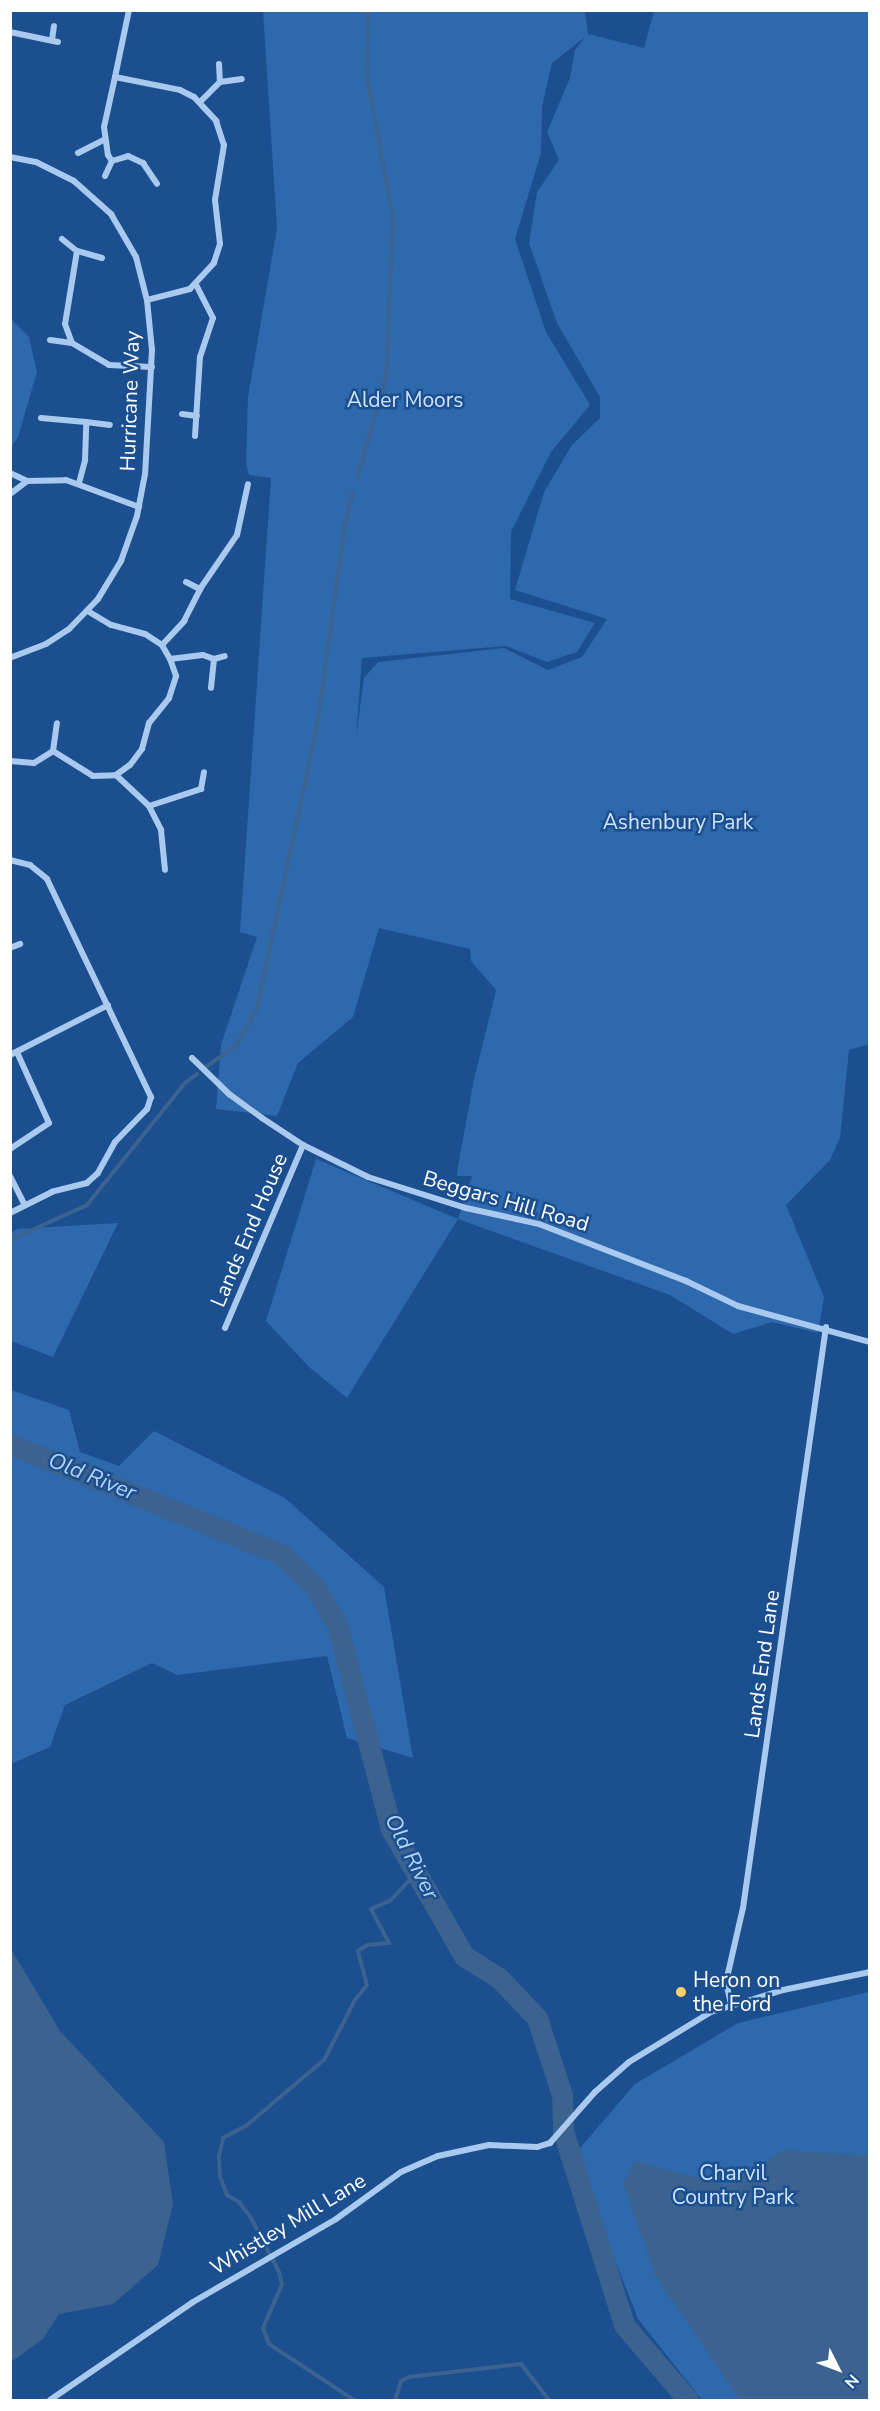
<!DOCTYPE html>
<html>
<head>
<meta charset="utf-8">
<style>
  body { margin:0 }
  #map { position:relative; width:880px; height:2411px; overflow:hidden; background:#1b4f8f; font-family:"Nunito Sans",sans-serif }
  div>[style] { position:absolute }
  .green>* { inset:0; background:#2e69ad }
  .water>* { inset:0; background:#3c6290 }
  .stream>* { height:4px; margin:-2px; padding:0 2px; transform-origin:2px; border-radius:2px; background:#3c6290 }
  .river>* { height:21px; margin:-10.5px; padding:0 10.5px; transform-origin:10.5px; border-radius:10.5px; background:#3c6290 }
  .minor>* { height:6px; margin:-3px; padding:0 3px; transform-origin:3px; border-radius:3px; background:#a9c9ee }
  .dots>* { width:16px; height:16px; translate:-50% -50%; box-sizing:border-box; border:3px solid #1b4f8f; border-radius:50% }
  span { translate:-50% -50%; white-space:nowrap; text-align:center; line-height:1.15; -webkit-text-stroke:5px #1b4f8f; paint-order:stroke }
  .park-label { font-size:21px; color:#cfe3fa }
  .street-label { font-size:21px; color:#fff }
  .poi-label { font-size:21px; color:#fff }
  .left { translate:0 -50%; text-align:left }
  .water-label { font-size:22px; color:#b5d3f5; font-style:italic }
  .frame { position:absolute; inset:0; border:12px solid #fff; pointer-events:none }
  .north { position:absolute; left:808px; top:2339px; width:60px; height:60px; -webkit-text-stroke:4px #1b4f8f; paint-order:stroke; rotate:132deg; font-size:16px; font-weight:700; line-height:24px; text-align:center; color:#fff }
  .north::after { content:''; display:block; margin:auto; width:21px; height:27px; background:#fff; clip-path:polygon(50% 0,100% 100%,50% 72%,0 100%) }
</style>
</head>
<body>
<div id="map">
  <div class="green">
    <div style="clip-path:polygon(evenodd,263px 11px,585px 11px,588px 34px,644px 48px,654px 11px,869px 11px,870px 1044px,849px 1050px,840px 1138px,830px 1160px,786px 1205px,824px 1297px,818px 1333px,772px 1322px,733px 1334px,670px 1295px,458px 1219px,347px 1398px,309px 1367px,266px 1321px,316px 1159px,458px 1219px,472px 1176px,457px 1176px,458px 1166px,474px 1079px,496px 990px,471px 961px,470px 949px,379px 928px,353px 1017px,298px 1063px,277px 1116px,216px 1109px,221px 1045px,257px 937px,240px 932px,271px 478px,249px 475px,246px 464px,248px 397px,277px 228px,263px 11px,585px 37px,575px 50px,570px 78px,547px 132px,559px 160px,537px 192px,529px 243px,557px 323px,600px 397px,600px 418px,572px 445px,544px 492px,515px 590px,607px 619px,582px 657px,548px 670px,504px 648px,378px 662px,364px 678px,356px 737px,362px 658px,506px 646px,547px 662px,577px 652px,595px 623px,510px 599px,511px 532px,551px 452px,590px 405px,546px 332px,515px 239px,541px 153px,542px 107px,552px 63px,585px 37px)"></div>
    <div style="clip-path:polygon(11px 319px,29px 337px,37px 372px,18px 437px,11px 447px)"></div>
    <div style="clip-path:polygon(118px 1223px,53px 1357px,11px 1341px,11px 1233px,17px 1229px)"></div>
    <div style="clip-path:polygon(11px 1390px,69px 1410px,80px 1452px,119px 1466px,154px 1431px,285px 1498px,384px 1587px,413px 1758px,347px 1738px,327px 1656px,177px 1675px,152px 1663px,65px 1705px,50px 1747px,11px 1764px)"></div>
    <div style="clip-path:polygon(869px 1992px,869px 2400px,702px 2400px,638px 2319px,574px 2155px,635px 2084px,738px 2023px)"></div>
  </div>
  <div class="water">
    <div style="clip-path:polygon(11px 1949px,60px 2031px,164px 2142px,173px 2204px,158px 2265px,113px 2304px,59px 2314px,43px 2339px,11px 2362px)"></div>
    <div style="clip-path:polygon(784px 2150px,869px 2156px,869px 2400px,740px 2400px,655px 2275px,623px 2183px,635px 2161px,727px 2186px)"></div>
  </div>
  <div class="stream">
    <div style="left:357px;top:479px;width:105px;rotate:-74deg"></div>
    <div style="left:386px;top:378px;width:159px;rotate:-87.5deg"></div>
    <div style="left:393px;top:219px;width:145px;rotate:-100.3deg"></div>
    <div style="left:367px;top:76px;width:66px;rotate:-89.1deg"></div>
    <div style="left:207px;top:1066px;width:37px;rotate:-35deg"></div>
    <div style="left:237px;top:1045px;width:42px;rotate:-61.6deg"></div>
    <div style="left:257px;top:1008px;width:294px;rotate:-78deg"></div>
    <div style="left:318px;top:720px;width:198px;rotate:-82.2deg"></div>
    <div style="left:345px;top:524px;width:32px;rotate:-76deg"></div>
    <div style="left:10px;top:1240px;width:85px;rotate:-24.4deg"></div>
    <div style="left:87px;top:1205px;width:158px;rotate:-51.2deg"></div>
    <div style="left:186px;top:1082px;width:14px;rotate:-36deg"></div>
    <div style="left:354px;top:2400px;width:102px;rotate:-146.6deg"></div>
    <div style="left:269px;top:2344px;width:17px;rotate:-111deg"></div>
    <div style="left:263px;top:2328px;width:48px;rotate:-66.6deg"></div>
    <div style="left:282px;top:2284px;width:12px;rotate:-104deg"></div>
    <div style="left:279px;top:2272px;width:61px;rotate:-117.4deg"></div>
    <div style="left:251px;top:2218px;width:20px;rotate:-127deg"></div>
    <div style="left:239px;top:2202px;width:14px;rotate:-150deg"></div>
    <div style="left:227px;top:2195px;width:19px;rotate:-111deg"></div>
    <div style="left:220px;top:2177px;width:21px;rotate:-93deg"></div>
    <div style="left:219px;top:2156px;width:18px;rotate:-77deg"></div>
    <div style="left:223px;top:2138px;width:27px;rotate:-28deg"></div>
    <div style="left:247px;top:2125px;width:101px;rotate:-40.2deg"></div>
    <div style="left:324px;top:2060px;width:68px;rotate:-62.7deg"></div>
    <div style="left:355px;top:2000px;width:19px;rotate:-51deg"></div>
    <div style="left:367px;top:1985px;width:35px;rotate:-105deg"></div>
    <div style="left:358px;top:1951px;width:11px;rotate:-34deg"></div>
    <div style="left:367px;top:1945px;width:22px;rotate:-5deg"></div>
    <div style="left:389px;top:1943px;width:38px;rotate:-118deg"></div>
    <div style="left:371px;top:1909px;width:22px;rotate:-24deg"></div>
    <div style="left:391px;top:1900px;width:37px;rotate:-47deg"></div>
    <div style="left:395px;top:2400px;width:20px;rotate:-72deg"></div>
    <div style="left:401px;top:2381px;width:9px;rotate:-27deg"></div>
    <div style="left:409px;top:2377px;width:113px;rotate:-6.6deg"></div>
    <div style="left:521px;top:2364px;width:46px;rotate:52.1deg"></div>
  </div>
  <div class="river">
    <div style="left:10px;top:1444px;width:292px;rotate:22.1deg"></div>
    <div style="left:281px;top:1554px;width:46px;rotate:44.1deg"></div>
    <div style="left:314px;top:1586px;width:44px;rotate:58.8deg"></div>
    <div style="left:337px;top:1624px;width:212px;rotate:75.2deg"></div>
    <div style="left:391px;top:1829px;width:146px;rotate:60.1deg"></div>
    <div style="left:464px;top:1956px;width:41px;rotate:32.2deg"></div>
    <div style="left:499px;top:1978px;width:55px;rotate:46.5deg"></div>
    <div style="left:537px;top:2018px;width:81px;rotate:72deg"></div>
    <div style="left:562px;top:2095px;width:36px;rotate:88deg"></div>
    <div style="left:563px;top:2131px;width:203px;rotate:72.5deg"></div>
    <div style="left:624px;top:2325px;width:99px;rotate:49.5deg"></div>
  </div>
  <div class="minor">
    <div style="left:129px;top:10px;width:68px;rotate:101.8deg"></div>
    <div style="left:115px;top:77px;width:66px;rotate:11.3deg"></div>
    <div style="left:180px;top:90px;width:16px;rotate:27deg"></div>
    <div style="left:194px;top:97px;width:33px;rotate:47deg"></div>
    <div style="left:216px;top:121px;width:25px;rotate:72deg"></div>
    <div style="left:224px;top:145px;width:56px;rotate:99.3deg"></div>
    <div style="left:215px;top:200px;width:44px;rotate:83.5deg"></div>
    <div style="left:220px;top:244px;width:20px;rotate:108deg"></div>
    <div style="left:214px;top:263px;width:35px;rotate:133deg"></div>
    <div style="left:190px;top:289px;width:44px;rotate:165.7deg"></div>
    <div style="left:10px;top:32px;width:49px;rotate:11.8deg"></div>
    <div style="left:52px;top:40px;width:14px;rotate:-82deg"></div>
    <div style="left:219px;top:64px;width:18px;rotate:87deg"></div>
    <div style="left:115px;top:77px;width:51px;rotate:102.4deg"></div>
    <div style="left:104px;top:127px;width:28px;rotate:82deg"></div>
    <div style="left:108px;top:155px;width:7px;rotate:56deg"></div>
    <div style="left:112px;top:161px;width:17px;rotate:-17deg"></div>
    <div style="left:128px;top:156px;width:17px;rotate:25deg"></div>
    <div style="left:143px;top:163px;width:25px;rotate:56deg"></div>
    <div style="left:200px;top:102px;width:28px;rotate:-45deg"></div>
    <div style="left:220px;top:82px;width:22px;rotate:-8deg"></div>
    <div style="left:78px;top:153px;width:29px;rotate:-27deg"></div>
    <div style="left:10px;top:157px;width:26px;rotate:11deg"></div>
    <div style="left:36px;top:162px;width:42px;rotate:26.6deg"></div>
    <div style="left:74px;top:181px;width:50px;rotate:41.7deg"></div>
    <div style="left:111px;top:214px;width:50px;rotate:59.8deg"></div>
    <div style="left:136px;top:257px;width:44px;rotate:75.7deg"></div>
    <div style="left:147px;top:300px;width:50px;rotate:84.3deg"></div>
    <div style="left:152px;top:350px;width:124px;rotate:93.2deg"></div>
    <div style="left:145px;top:474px;width:43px;rotate:100.8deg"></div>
    <div style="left:137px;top:516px;width:48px;rotate:109.6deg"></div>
    <div style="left:121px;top:561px;width:44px;rotate:121.2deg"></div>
    <div style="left:98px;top:599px;width:42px;rotate:134deg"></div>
    <div style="left:69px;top:629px;width:27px;rotate:147deg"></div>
    <div style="left:46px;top:644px;width:39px;rotate:159deg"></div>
    <div style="left:105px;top:176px;width:17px;rotate:-65deg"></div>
    <div style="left:62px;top:239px;width:19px;rotate:39deg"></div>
    <div style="left:102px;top:258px;width:26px;rotate:-164deg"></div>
    <div style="left:77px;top:251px;width:74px;rotate:99.3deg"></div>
    <div style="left:65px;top:324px;width:20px;rotate:70deg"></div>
    <div style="left:72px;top:343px;width:43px;rotate:30.7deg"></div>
    <div style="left:109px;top:365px;width:43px;rotate:2.7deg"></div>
    <div style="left:50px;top:340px;width:22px;rotate:8deg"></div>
    <div style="left:182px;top:414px;width:15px;rotate:8deg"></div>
    <div style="left:41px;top:418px;width:45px;rotate:5.1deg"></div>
    <div style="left:195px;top:436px;width:79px;rotate:-86.4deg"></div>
    <div style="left:200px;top:357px;width:41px;rotate:-71.6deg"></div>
    <div style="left:213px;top:318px;width:37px;rotate:-117deg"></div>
    <div style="left:10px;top:473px;width:19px;rotate:25deg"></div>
    <div style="left:79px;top:483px;width:24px;rotate:-75deg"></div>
    <div style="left:85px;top:460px;width:38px;rotate:-88deg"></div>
    <div style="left:86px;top:422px;width:24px;rotate:7deg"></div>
    <div style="left:10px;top:494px;width:21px;rotate:-37deg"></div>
    <div style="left:27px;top:481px;width:39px;rotate:-1deg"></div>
    <div style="left:66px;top:480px;width:78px;rotate:20.3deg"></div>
    <div style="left:186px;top:582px;width:16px;rotate:27deg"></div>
    <div style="left:162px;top:645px;width:33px;rotate:-47deg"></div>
    <div style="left:184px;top:621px;width:36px;rotate:-63deg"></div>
    <div style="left:200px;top:589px;width:65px;rotate:-55.6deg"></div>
    <div style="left:237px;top:535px;width:52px;rotate:-77.8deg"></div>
    <div style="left:170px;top:659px;width:33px;rotate:-7deg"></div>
    <div style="left:203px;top:655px;width:12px;rotate:20deg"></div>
    <div style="left:214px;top:659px;width:29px;rotate:96deg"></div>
    <div style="left:214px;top:659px;width:11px;rotate:-15deg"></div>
    <div style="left:53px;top:751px;width:28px;rotate:-82deg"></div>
    <div style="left:10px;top:761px;width:24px;rotate:5deg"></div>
    <div style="left:34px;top:763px;width:22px;rotate:-32deg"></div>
    <div style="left:53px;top:751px;width:47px;rotate:32deg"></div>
    <div style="left:93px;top:776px;width:23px;rotate:-2deg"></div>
    <div style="left:116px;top:775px;width:17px;rotate:-36deg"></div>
    <div style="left:130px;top:765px;width:20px;rotate:-53deg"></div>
    <div style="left:142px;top:749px;width:27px;rotate:-75deg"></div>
    <div style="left:149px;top:723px;width:32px;rotate:-51deg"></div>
    <div style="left:169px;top:698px;width:23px;rotate:-72deg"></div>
    <div style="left:176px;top:676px;width:18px;rotate:-109deg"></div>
    <div style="left:170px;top:659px;width:16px;rotate:-120deg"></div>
    <div style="left:162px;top:645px;width:20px;rotate:-147deg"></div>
    <div style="left:145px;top:634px;width:35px;rotate:-165deg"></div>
    <div style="left:111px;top:625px;width:27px;rotate:-149deg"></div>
    <div style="left:116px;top:775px;width:45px;rotate:43.2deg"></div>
    <div style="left:149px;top:806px;width:27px;rotate:63deg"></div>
    <div style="left:161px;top:830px;width:40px;rotate:84.3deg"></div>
    <div style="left:149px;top:806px;width:55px;rotate:-18.1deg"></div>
    <div style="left:201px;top:789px;width:17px;rotate:-80deg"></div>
    <div style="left:10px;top:860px;width:21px;rotate:14deg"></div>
    <div style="left:30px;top:865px;width:22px;rotate:39deg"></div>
    <div style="left:47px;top:879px;width:242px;rotate:64.5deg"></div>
    <div style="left:151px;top:1097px;width:13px;rotate:108deg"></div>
    <div style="left:147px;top:1109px;width:46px;rotate:134.1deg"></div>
    <div style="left:115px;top:1142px;width:35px;rotate:119deg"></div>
    <div style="left:98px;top:1173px;width:15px;rotate:138deg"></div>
    <div style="left:87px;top:1183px;width:36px;rotate:166deg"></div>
    <div style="left:52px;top:1192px;width:47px;rotate:153.4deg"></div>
    <div style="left:10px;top:948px;width:11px;rotate:-22deg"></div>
    <div style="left:10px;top:1055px;width:110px;rotate:-27deg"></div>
    <div style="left:192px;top:1058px;width:52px;rotate:44.2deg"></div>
    <div style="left:229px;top:1094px;width:41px;rotate:36deg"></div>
    <div style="left:262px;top:1118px;width:49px;rotate:33.4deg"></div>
    <div style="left:303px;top:1145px;width:72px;rotate:26.2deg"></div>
    <div style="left:368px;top:1177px;width:103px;rotate:17.6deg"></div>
    <div style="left:466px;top:1208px;width:75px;rotate:12.4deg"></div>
    <div style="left:539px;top:1224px;width:158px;rotate:21.2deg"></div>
    <div style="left:686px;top:1281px;width:58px;rotate:25.7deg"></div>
    <div style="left:738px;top:1306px;width:137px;rotate:15.3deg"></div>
    <div style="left:10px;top:1149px;width:47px;rotate:-33.7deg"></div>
    <div style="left:49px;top:1123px;width:78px;rotate:-114.3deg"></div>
    <div style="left:10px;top:1176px;width:33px;rotate:63deg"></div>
    <div style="left:225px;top:1328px;width:199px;rotate:-66.9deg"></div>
    <div style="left:731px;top:2004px;width:23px;rotate:-103deg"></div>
    <div style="left:726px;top:1982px;width:76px;rotate:-77.1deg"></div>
    <div style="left:743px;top:1908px;width:587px;rotate:-81.87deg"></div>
    <div style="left:50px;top:2400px;width:173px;rotate:-34.4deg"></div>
    <div style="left:193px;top:2302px;width:165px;rotate:-30.1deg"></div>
    <div style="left:336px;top:2219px;width:80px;rotate:-35.9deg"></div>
    <div style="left:401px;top:2172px;width:40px;rotate:-23.4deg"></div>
    <div style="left:438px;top:2156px;width:52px;rotate:-12.2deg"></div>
    <div style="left:489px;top:2145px;width:48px;rotate:2.4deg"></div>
    <div style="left:537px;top:2147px;width:14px;rotate:-17deg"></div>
    <div style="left:550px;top:2143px;width:68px;rotate:-48.6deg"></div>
    <div style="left:595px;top:2092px;width:45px;rotate:-41.4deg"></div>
    <div style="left:629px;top:2062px;width:96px;rotate:-31.4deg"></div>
    <div style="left:711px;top:2012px;width:75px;rotate:-17deg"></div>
    <div style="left:783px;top:1990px;width:89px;rotate:-11.7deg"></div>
  </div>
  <div class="dots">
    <div style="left:681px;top:1992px;background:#ffd166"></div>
  </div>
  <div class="park-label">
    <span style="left:405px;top:400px">Alder Moors</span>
    <span style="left:678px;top:822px">Ashenbury Park</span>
    <span style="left:733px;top:2185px">Charvil<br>Country Park</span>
  </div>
  <div class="street-label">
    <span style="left:130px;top:401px;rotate:-88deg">Hurricane Way</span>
    <span style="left:506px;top:1201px;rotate:16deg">Beggars Hill Road</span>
    <span style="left:249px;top:1230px;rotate:-67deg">Lands End House</span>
    <span style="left:762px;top:1664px;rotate:-82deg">Lands End Lane</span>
    <span style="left:288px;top:2224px;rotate:-31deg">Whistley Mill Lane</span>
  </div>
  <div class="poi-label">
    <span class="left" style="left:693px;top:1992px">Heron on<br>the Ford</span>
  </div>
  <div class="water-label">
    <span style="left:92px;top:1477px;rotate:22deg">Old River</span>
    <span style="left:411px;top:1857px;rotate:63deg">Old River</span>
  </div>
  <div class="frame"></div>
  <div class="north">N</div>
</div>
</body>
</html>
